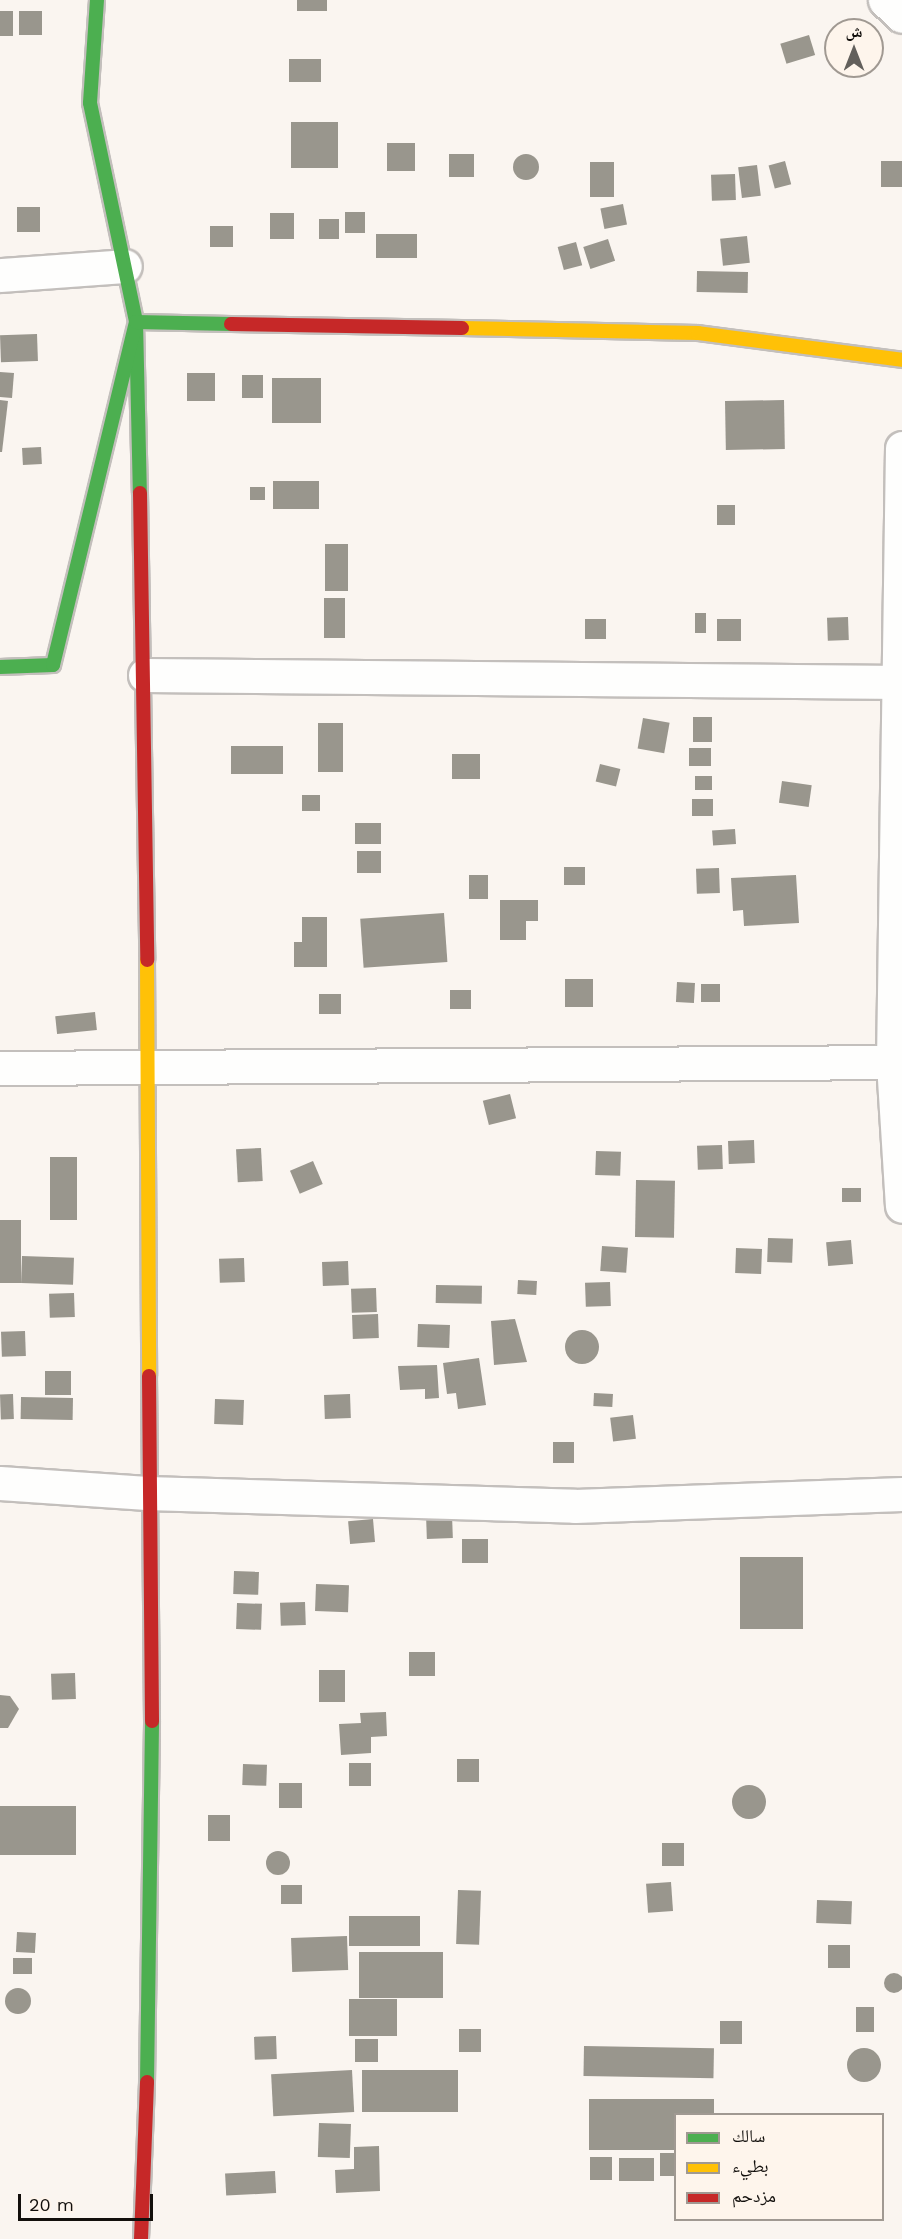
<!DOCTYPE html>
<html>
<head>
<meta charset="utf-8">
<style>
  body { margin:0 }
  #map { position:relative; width:902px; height:2239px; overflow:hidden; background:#faf5f0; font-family:"Work Sans","Noto Naskh Arabic",sans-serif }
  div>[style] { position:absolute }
  .building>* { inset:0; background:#99968d; transform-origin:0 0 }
  .round { border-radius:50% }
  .roads { filter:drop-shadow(2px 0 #c3bfbc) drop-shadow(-2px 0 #c3bfbc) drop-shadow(0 2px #c3bfbc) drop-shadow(0 -2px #c3bfbc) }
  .street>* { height:33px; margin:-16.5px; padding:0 16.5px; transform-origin:16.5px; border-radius:16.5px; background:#fefefd }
  .fast>* { height:14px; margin:-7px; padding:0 7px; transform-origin:7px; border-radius:7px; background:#4caf50 }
  .slow>* { height:14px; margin:-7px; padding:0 7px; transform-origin:7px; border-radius:7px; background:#ffc107 }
  .jam>* { height:14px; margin:-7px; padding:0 7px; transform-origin:7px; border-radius:7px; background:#c62828 }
  span { translate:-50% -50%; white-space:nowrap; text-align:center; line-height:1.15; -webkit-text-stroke:6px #fef5ec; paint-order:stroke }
  .legend { position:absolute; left:674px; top:2113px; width:210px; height:108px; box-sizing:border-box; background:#fef5ec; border:2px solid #a09992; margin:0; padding:8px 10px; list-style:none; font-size:18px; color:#120f0c }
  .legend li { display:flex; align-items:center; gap:12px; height:30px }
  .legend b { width:30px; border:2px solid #a09992 }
  .north { position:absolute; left:824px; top:18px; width:60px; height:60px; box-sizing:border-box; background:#fef5ec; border:2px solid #a09992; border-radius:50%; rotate:0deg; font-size:16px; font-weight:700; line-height:24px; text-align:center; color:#120f0c }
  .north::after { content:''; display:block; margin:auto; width:21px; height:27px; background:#63605c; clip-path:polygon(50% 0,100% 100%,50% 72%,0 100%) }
  .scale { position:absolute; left:18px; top:2194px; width:135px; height:27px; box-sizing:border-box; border:3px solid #120f0c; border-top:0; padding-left:8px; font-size:18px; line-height:21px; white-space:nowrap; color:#120f0c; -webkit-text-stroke:4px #fef5ec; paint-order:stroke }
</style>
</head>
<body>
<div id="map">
  <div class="building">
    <div style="left:297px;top:0;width:30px;height:11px"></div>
    <div style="left:0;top:11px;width:13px;height:25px"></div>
    <div style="left:19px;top:11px;width:23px;height:24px"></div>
    <div style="left:809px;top:35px;width:21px;height:30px;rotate:73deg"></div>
    <div style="left:289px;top:59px;width:32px;height:23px"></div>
    <div style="left:291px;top:122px;width:47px;height:46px"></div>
    <div style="left:387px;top:143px;width:28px;height:28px"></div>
    <div class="round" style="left:513px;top:154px;width:26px;height:26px"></div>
    <div style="left:449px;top:154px;width:25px;height:23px"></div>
    <div style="left:785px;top:161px;width:24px;height:17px;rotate:75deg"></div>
    <div style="left:902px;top:161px;width:26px;height:21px;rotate:90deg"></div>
    <div style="left:590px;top:162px;width:24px;height:35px"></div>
    <div style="left:757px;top:165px;width:31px;height:19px;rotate:83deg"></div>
    <div style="left:735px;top:174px;width:26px;height:24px;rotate:88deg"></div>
    <div style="left:623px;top:204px;width:21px;height:23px;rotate:79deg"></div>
    <div style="left:17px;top:207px;width:23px;height:25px"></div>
    <div style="left:345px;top:212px;width:20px;height:21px"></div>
    <div style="left:270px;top:213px;width:24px;height:26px"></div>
    <div style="left:319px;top:219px;width:20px;height:20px"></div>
    <div style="left:210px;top:226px;width:23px;height:21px"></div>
    <div style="left:376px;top:234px;width:41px;height:24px"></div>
    <div style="left:747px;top:236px;width:27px;height:27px;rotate:84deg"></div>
    <div style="left:608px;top:239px;width:23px;height:26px;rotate:72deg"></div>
    <div style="left:576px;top:242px;width:24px;height:19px;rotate:75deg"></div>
    <div style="left:697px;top:271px;width:51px;height:21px;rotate:1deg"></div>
    <div style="left:37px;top:334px;width:27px;height:37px;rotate:88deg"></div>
    <div style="clip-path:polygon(0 372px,14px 373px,12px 398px,0 397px)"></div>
    <div style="left:187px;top:373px;width:28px;height:28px"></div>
    <div style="left:242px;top:375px;width:21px;height:23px"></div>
    <div style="left:272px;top:378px;width:49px;height:45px"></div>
    <div style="clip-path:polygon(0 400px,8px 401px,2px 452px,0 452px)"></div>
    <div style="left:784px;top:400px;width:49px;height:59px;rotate:89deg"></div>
    <div style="left:41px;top:447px;width:17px;height:19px;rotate:87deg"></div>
    <div style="left:273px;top:481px;width:46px;height:28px"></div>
    <div style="left:250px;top:487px;width:15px;height:13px"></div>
    <div style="left:717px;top:505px;width:18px;height:20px"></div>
    <div style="left:325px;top:544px;width:23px;height:47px"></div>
    <div style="left:324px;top:598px;width:21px;height:40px"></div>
    <div style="left:695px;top:613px;width:11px;height:20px"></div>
    <div style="left:848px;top:617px;width:23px;height:21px;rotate:88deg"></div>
    <div style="left:585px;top:619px;width:21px;height:20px"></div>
    <div style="left:717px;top:619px;width:24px;height:22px"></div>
    <div style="left:693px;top:717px;width:19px;height:25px"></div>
    <div style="left:643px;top:718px;width:27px;height:31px;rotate:10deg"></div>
    <div style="left:318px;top:723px;width:25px;height:49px"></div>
    <div style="left:231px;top:746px;width:52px;height:28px"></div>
    <div style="left:711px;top:748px;width:18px;height:22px;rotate:90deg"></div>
    <div style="left:452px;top:754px;width:28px;height:25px"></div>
    <div style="left:600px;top:764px;width:21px;height:18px;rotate:14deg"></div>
    <div style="left:695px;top:776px;width:17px;height:14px"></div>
    <div style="left:782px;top:781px;width:30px;height:22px;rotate:8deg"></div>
    <div style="left:302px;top:795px;width:18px;height:16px"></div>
    <div style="left:692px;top:799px;width:21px;height:17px"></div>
    <div style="left:355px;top:823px;width:26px;height:21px"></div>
    <div style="left:735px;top:829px;width:15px;height:23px;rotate:86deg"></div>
    <div style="left:357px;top:851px;width:24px;height:22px"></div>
    <div style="left:564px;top:867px;width:21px;height:18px"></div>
    <div style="left:719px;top:868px;width:25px;height:23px;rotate:88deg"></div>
    <div style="left:469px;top:875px;width:19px;height:24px"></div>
    <div style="clip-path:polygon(796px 875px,799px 923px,744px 926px,743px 910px,733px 911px,731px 878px)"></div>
    <div style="clip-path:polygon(500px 900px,538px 900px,538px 921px,526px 921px,526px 940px,500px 940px)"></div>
    <div style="left:444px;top:913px;width:49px;height:84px;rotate:86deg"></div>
    <div style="clip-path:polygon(302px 917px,327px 917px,327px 967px,294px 967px,294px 942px,302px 942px)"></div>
    <div style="left:565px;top:979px;width:28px;height:28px"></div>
    <div style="left:677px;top:982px;width:18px;height:20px;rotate:3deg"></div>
    <div style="left:701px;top:984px;width:19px;height:18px"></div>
    <div style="left:450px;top:990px;width:21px;height:19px"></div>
    <div style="left:319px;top:994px;width:22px;height:20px"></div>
    <div style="left:95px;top:1012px;width:18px;height:40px;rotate:84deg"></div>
    <div style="left:510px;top:1094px;width:25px;height:28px;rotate:76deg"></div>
    <div style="left:754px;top:1140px;width:23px;height:26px;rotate:88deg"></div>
    <div style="left:722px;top:1145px;width:24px;height:25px;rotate:88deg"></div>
    <div style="left:261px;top:1148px;width:33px;height:25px;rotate:87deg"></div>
    <div style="left:596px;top:1151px;width:25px;height:24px;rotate:2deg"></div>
    <div style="left:50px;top:1157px;width:27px;height:63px"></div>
    <div style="left:313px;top:1161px;width:25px;height:25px;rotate:67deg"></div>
    <div style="left:636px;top:1180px;width:39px;height:57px;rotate:1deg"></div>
    <div style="left:842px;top:1188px;width:19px;height:14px"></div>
    <div style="left:0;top:1220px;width:21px;height:63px"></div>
    <div style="left:768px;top:1238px;width:25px;height:24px;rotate:2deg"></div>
    <div style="left:851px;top:1240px;width:24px;height:25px;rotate:85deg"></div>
    <div style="left:602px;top:1246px;width:26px;height:25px;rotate:4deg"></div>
    <div style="left:736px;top:1248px;width:26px;height:25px;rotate:2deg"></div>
    <div style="left:22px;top:1256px;width:52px;height:27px;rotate:2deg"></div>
    <div style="left:244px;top:1258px;width:24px;height:25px;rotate:88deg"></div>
    <div style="left:348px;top:1261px;width:24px;height:26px;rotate:88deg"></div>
    <div style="left:518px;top:1280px;width:19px;height:14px;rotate:3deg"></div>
    <div style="left:610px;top:1282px;width:24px;height:25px;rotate:88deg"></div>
    <div style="left:436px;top:1285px;width:46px;height:18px;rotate:1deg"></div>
    <div style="left:376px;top:1288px;width:24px;height:25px;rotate:88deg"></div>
    <div style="left:74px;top:1293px;width:24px;height:25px;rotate:88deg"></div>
    <div style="left:378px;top:1314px;width:24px;height:26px;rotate:88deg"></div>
    <div style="clip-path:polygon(515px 1319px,527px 1362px,494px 1365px,491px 1321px)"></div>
    <div style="left:418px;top:1324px;width:32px;height:23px;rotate:2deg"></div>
    <div class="round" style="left:565px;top:1330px;width:34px;height:34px"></div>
    <div style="left:25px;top:1331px;width:25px;height:24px;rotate:88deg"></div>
    <div style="clip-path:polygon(479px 1358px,486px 1405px,458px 1409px,456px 1393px,447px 1394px,443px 1363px)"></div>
    <div style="clip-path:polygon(437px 1365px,439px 1398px,425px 1399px,425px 1389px,400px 1390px,398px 1366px)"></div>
    <div style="left:71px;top:1371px;width:24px;height:26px;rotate:90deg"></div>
    <div style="left:594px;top:1393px;width:19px;height:13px;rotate:3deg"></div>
    <div style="left:13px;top:1394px;width:25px;height:13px;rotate:88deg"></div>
    <div style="left:350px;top:1394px;width:24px;height:26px;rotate:88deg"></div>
    <div style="left:21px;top:1397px;width:52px;height:22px;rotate:1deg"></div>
    <div style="left:215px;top:1399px;width:29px;height:25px;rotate:2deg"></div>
    <div style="left:633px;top:1415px;width:24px;height:23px;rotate:83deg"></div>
    <div style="left:553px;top:1442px;width:21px;height:21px"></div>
    <div style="left:452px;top:1514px;width:24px;height:26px;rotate:88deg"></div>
    <div style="left:373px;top:1519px;width:23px;height:25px;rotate:85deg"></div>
    <div style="left:488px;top:1539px;width:24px;height:26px;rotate:90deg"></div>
    <div style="left:740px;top:1557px;width:63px;height:72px"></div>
    <div style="left:234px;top:1571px;width:25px;height:23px;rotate:2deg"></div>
    <div style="left:316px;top:1584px;width:33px;height:27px;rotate:2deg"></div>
    <div style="left:305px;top:1602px;width:23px;height:25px;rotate:88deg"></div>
    <div style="left:237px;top:1603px;width:25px;height:26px;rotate:2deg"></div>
    <div style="left:409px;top:1652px;width:26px;height:24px"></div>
    <div style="left:319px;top:1670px;width:26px;height:32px"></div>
    <div style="left:75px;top:1673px;width:26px;height:24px;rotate:88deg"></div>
    <div style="clip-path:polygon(0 1695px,10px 1696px,19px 1709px,8px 1728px,0 1728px)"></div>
    <div style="clip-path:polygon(386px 1712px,387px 1736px,371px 1737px,371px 1753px,341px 1755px,339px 1724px,361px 1723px,360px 1713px)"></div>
    <div style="left:457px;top:1759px;width:22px;height:23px"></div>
    <div style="left:349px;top:1763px;width:22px;height:23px"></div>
    <div style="left:243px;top:1764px;width:24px;height:21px;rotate:2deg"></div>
    <div style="left:302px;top:1783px;width:25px;height:23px;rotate:90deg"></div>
    <div class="round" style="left:732px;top:1785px;width:34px;height:34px"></div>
    <div style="left:0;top:1806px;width:76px;height:49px"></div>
    <div style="left:208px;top:1815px;width:22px;height:26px"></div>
    <div style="left:662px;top:1843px;width:22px;height:23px"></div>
    <div class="round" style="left:266px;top:1851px;width:24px;height:24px"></div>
    <div style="left:671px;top:1882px;width:29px;height:25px;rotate:86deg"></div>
    <div style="left:302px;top:1885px;width:19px;height:21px;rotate:90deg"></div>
    <div style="left:458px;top:1890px;width:23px;height:54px;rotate:2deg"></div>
    <div style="left:817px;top:1900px;width:35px;height:23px;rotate:2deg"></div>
    <div style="left:420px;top:1916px;width:30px;height:71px;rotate:90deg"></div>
    <div style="left:17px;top:1932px;width:19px;height:20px;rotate:3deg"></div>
    <div style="left:347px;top:1936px;width:34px;height:56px;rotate:88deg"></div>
    <div style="left:828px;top:1945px;width:22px;height:23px"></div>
    <div style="left:359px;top:1952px;width:84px;height:46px"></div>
    <div style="left:13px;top:1958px;width:19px;height:16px"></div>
    <div class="round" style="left:884px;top:1973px;width:20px;height:20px"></div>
    <div class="round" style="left:5px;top:1988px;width:26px;height:26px"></div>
    <div style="left:349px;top:1999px;width:48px;height:37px"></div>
    <div style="left:856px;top:2007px;width:18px;height:25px"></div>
    <div style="left:720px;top:2021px;width:22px;height:23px"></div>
    <div style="left:459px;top:2029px;width:22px;height:23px"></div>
    <div style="left:276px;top:2036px;width:23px;height:22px;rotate:88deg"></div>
    <div style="left:378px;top:2039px;width:23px;height:23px;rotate:90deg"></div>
    <div style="left:584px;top:2046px;width:130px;height:30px;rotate:1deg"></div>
    <div class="round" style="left:847px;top:2048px;width:34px;height:34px"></div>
    <div style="left:352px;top:2070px;width:42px;height:81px;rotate:87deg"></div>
    <div style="left:362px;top:2070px;width:96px;height:42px"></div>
    <div style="clip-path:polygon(589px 2099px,714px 2099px,714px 2114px,676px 2114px,676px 2150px,589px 2150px)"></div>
    <div style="left:319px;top:2123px;width:32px;height:34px;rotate:2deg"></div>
    <div style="clip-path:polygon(379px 2146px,380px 2191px,336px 2193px,335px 2170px,354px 2169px,354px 2147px)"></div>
    <div style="left:660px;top:2153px;width:16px;height:23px"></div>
    <div style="left:590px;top:2157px;width:22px;height:23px"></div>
    <div style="left:619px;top:2158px;width:35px;height:23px"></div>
    <div style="left:275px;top:2171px;width:22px;height:50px;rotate:87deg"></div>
  </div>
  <div class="roads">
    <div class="street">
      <div style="left:885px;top:0;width:23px;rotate:43deg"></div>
      <div style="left:0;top:275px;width:125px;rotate:-4.1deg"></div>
      <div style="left:902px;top:448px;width:615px;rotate:90.84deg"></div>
      <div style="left:893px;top:1063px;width:143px;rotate:86.4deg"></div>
      <div style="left:145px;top:675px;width:757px;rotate:0.53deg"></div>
      <div style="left:0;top:1068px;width:902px;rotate:-0.38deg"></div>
      <div style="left:0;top:1483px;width:147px;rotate:3.9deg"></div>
      <div style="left:147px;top:1493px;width:428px;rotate:1.7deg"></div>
      <div style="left:575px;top:1506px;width:327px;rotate:-2.1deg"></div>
    </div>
    <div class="fast">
      <div style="left:97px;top:0;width:103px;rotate:93.9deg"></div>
      <div style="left:90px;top:103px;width:224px;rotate:78.1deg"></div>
      <div style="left:136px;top:322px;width:171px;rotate:88.7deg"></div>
      <div style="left:0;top:667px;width:53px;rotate:-2.2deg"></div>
      <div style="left:53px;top:665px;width:353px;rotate:-76.4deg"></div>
      <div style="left:136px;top:322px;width:95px;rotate:1.2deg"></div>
      <div style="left:147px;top:2082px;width:361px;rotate:-89.2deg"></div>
    </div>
    <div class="slow">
      <div style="left:462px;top:328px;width:236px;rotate:1.2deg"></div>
      <div style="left:698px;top:333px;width:206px;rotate:7.5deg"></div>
      <div style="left:147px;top:960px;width:416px;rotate:89.7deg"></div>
    </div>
    <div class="jam">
      <div style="left:231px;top:324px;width:231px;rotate:1deg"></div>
      <div style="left:140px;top:493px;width:467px;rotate:89.1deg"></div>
      <div style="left:149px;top:1376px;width:345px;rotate:89.5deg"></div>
      <div style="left:141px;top:2239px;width:157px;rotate:-87.8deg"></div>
    </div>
  </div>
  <ul class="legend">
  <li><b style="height:8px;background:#4caf50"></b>سالك</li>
  <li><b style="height:8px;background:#ffc107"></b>بطيء</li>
  <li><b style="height:8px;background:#c62828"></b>مزدحم</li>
  </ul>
  <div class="north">ش</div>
  <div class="scale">20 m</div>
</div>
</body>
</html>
